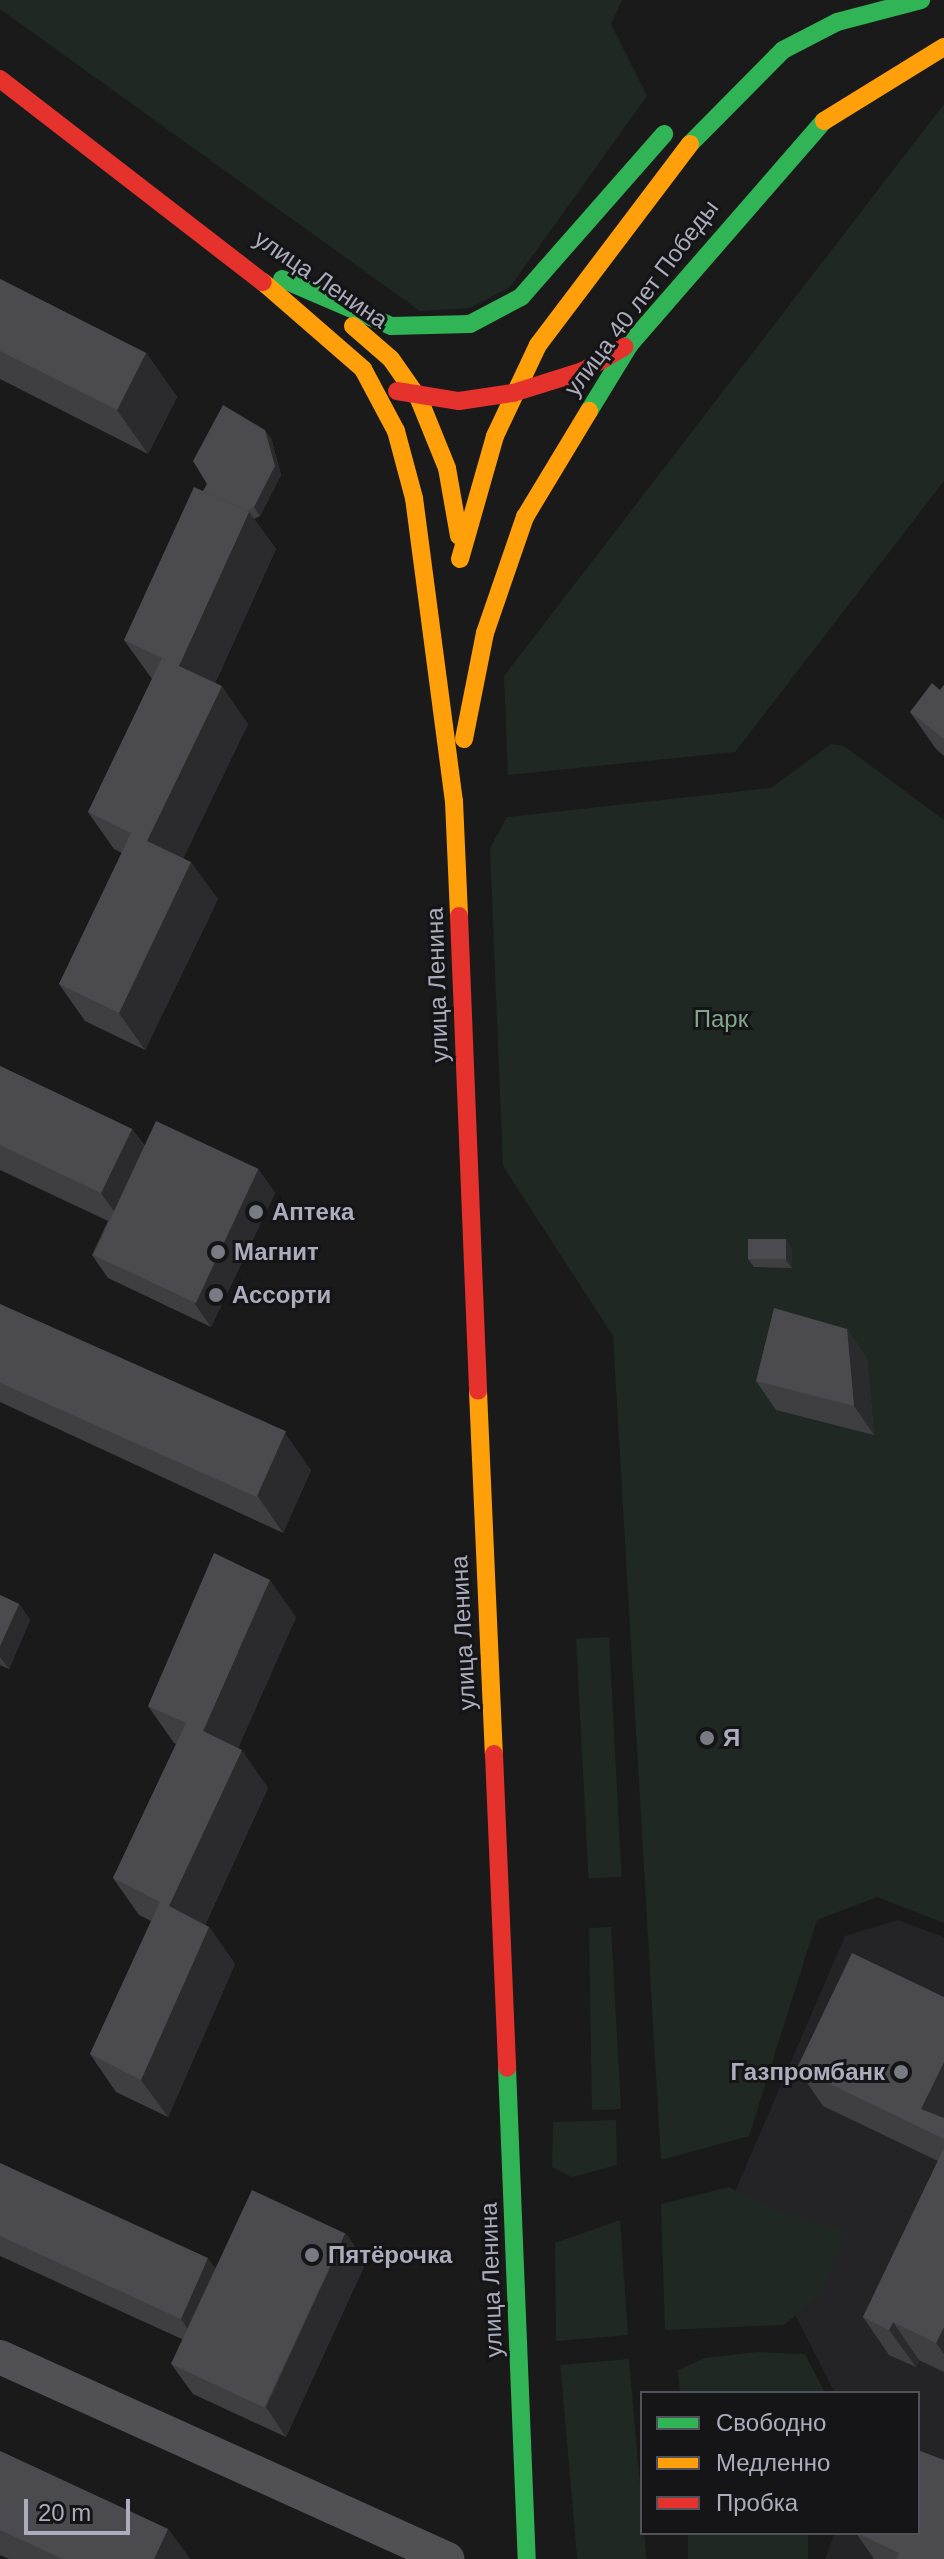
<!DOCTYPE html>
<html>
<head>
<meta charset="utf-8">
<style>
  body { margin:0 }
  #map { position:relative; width:944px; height:2559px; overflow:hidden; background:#1a1a1b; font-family:Arial,sans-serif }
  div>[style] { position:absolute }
  .built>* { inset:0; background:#242427 }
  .green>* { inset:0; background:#202823; transform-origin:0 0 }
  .street>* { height:34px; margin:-17px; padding:0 17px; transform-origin:17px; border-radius:17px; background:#505055 }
  .fast>* { height:18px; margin:-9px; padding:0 9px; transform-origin:9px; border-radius:9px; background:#30b455 }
  .slow>* { height:18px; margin:-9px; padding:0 9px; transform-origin:9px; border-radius:9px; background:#ff9f0a }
  .jam>* { height:18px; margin:-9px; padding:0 9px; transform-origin:9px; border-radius:9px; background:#e5322d }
  .wall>* { inset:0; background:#3f3f42 }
  .shaded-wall>* { inset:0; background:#2b2b2d }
  .building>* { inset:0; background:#4b4b4f; transform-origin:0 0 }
  .dots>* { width:22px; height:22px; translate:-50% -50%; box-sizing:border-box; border:4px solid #151417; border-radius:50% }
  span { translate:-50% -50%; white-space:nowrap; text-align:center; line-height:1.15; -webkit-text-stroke:6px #151417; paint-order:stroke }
  .street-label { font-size:24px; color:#abadbc }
  .park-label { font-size:24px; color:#81a78c }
  .poi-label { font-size:24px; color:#abadbc; font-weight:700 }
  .left { translate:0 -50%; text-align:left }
  .right { translate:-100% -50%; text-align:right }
  .legend { position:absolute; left:640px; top:2391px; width:280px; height:144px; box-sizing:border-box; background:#151417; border:2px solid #515159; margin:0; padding:10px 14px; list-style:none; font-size:24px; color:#abadbc }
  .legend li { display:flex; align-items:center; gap:16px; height:40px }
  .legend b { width:40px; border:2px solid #515159 }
  .scale { position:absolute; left:24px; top:2499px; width:106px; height:36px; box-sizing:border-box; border:4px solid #abadbc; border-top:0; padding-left:10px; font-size:24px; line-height:28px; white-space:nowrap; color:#abadbc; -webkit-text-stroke:6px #151417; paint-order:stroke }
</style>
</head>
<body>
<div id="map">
  <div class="built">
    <div style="clip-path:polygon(898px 1920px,944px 1937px,944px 2559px,825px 2559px,835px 2533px,918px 2533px,918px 2393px,835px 2393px,734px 2194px,845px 1936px)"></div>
  </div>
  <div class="green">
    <div style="clip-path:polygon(0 0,622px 0,611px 24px,647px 96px,510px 287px,470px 308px,420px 311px,0 9px)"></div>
    <div style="clip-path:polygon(944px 104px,944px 481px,735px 752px,508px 775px,504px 676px)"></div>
    <div style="clip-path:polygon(831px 744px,844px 746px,944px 820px,944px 1923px,877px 1897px,817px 1920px,749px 2136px,661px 2160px,613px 1336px,503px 1166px,490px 848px,507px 817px,771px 788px)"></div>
    <div style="left:609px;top:1637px;width:240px;height:33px;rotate:87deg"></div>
    <div style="clip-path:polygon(611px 1927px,621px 2109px,592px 2110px,589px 1928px)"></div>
    <div style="clip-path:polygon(616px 2120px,617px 2165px,572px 2177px,552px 2167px,553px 2122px)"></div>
    <div style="clip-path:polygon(729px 2187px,777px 2212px,845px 2232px,821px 2294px,784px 2325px,665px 2330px,661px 2204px)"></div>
    <div style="clip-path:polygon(620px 2220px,628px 2335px,556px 2341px,555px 2243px)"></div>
    <div style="clip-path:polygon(757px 2352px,805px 2354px,825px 2393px,680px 2393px,678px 2370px,705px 2358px)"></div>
    <div style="left:629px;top:2359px;width:201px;height:69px;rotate:85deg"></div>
    <div style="left:688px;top:2533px;width:120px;height:26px"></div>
  </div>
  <div class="street">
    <div style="left:0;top:2357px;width:491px;rotate:24.3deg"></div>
  </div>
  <div class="fast">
    <div style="left:690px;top:144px;width:132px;rotate:-45.3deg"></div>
    <div style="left:783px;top:50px;width:61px;rotate:-27.4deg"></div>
    <div style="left:837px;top:22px;width:87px;rotate:-14.7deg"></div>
    <div style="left:282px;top:279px;width:119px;rotate:23.3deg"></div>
    <div style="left:391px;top:326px;width:79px;rotate:-1.5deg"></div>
    <div style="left:470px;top:324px;width:58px;rotate:-27.9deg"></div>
    <div style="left:521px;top:297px;width:217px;rotate:-48.7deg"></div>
    <div style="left:589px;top:411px;width:79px;rotate:-58.5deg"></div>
    <div style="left:630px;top:344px;width:296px;rotate:-49deg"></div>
    <div style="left:507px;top:2068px;width:491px;rotate:87.7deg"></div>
  </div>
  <div class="slow">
    <div style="left:824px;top:121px;width:141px;rotate:-31.7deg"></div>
    <div style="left:263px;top:282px;width:133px;rotate:41deg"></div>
    <div style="left:363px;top:369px;width:70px;rotate:62deg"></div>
    <div style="left:396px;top:431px;width:69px;rotate:75deg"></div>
    <div style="left:414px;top:498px;width:306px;rotate:82.5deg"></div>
    <div style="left:454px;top:801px;width:115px;rotate:87.5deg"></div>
    <div style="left:353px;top:326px;width:50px;rotate:41deg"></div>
    <div style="left:391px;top:359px;width:49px;rotate:55deg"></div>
    <div style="left:419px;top:399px;width:74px;rotate:67.9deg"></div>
    <div style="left:447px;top:468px;width:69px;rotate:80deg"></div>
    <div style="left:460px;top:559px;width:128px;rotate:-74.1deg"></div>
    <div style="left:495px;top:436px;width:101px;rotate:-64.7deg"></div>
    <div style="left:538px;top:345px;width:252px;rotate:-52.9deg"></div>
    <div style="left:464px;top:739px;width:108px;rotate:-78.8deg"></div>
    <div style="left:485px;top:633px;width:123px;rotate:-71deg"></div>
    <div style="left:525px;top:517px;width:124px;rotate:-58.9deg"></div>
    <div style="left:478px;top:1391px;width:363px;rotate:87.5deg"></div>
  </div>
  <div class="jam">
    <div style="left:0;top:79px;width:332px;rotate:37.7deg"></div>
    <div style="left:397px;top:391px;width:63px;rotate:9.2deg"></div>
    <div style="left:459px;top:401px;width:55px;rotate:-8.4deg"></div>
    <div style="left:513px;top:393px;width:73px;rotate:-17.4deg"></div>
    <div style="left:583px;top:371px;width:48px;rotate:-30.3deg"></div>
    <div style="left:459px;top:916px;width:475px;rotate:87.7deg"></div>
    <div style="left:494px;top:1754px;width:314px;rotate:87.6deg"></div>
  </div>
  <div class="wall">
    <div style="clip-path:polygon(0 279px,146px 353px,177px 397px,148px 454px,0 379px)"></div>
    <div style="clip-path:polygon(271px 438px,281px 475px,260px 516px,254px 519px,276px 549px,215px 683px,248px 724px,183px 858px,218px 899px,145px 1050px,85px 1021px,59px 984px,122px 853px,114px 849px,88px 812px,152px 679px,124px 640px,203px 491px)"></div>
    <div style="clip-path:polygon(944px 685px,944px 756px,936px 749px,910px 712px,940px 690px)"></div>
    <div style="clip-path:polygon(0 1066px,132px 1129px,144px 1145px,258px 1169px,275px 1193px,211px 1327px,108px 1278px,92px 1255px,108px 1221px,0 1170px)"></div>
    <div style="clip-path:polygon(792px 1248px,792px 1268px,754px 1267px,748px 1259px)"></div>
    <div style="clip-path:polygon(0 1304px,311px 1470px,283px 1533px,0 1402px)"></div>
    <div style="clip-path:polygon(847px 1329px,867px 1359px,874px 1435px,776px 1410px,756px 1381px)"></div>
    <div style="clip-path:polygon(0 1595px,19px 1604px,30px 1620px,9px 1669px,0 1665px)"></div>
    <div style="clip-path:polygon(296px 1617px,238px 1748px,268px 1788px,205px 1925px,209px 1927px,235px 1964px,168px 2117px,116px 2092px,90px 2054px,151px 1921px,139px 1915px,113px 1878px,176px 1744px,174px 1743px,148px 1706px)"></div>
    <div style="clip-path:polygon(944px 1997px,944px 2372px,919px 2360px,916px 2367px,889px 2355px,863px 2317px,938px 2161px,823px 2106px,797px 2068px)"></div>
    <div style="clip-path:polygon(0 2163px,216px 2269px,366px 2262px,286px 2437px,193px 2394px,172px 2365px,184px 2340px,0 2256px)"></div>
    <div style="clip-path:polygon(0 2451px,168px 2529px,190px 2559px,9px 2559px,0 2555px)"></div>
    <div style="clip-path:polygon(856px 2533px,944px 2559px,874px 2559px)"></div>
  </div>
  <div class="shaded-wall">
    <div style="clip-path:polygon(146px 353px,177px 397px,148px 454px,117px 410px)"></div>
    <div style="clip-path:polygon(265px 430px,271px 438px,281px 475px,260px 516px,254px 507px)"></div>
    <div style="clip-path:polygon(249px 512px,276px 549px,206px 703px,179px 666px)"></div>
    <div style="clip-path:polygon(222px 686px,248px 724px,174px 878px,147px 841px)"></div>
    <div style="clip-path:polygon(191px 862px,218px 899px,145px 1050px,119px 1013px)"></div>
    <div style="clip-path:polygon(132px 1129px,158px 1166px,128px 1231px,101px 1193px)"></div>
    <div style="clip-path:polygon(258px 1169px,275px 1193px,211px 1327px,195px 1304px)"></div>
    <div style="clip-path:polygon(786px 1239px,792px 1248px,792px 1268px,786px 1260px)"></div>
    <div style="clip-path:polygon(847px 1329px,867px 1359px,874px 1435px,854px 1406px)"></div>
    <div style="clip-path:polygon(285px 1433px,311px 1470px,283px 1533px,257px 1495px)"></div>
    <div style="clip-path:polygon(270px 1580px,296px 1617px,229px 1769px,203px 1731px)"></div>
    <div style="clip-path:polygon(19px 1604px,30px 1620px,9px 1669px,0 1657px,0 1646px)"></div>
    <div style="clip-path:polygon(242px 1750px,268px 1788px,196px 1944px,169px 1906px)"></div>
    <div style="clip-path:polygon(209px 1927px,235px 1964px,168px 2117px,141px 2080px)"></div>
    <div style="clip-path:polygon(944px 2062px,944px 2139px,921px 2109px)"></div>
    <div style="clip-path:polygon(346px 2233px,366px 2262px,286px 2437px,266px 2407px)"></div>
    <div style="clip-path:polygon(208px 2258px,229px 2287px,201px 2348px,181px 2319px)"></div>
    <div style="clip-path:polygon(893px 2322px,919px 2360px,916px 2367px,889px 2330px)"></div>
    <div style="clip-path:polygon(944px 2327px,944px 2354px,936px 2343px)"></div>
    <div style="clip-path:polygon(168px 2529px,190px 2559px,154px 2559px)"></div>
  </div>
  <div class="building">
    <div style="clip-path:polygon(0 279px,146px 353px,117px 410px,0 351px)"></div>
    <div style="clip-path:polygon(223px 405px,265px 430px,275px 466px,254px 507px,247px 511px,203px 491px,207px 484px,193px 461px)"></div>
    <div style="clip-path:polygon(194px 487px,249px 512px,179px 666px,222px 686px,147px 841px,191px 862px,119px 1013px,59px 984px,131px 833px,88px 812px,162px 658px,124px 640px)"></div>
    <div style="clip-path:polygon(932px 683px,940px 690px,944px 685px,944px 739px,910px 712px)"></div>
    <div style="clip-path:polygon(0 1066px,132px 1129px,101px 1193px,0 1145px)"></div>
    <div style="left:156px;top:1121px;width:113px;height:148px;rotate:25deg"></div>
    <div style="left:748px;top:1239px;width:38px;height:20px"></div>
    <div style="left:0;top:1304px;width:313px;height:72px;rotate:24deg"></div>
    <div style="clip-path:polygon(774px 1308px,847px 1329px,854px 1406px,756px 1381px)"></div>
    <div style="clip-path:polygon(214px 1553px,270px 1580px,203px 1731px,242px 1750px,169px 1906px,209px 1927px,141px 2080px,90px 2054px,160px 1902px,113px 1878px,186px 1723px,148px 1706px)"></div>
    <div style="clip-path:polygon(0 1595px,19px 1604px,0 1646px)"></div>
    <div style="clip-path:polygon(852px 1953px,944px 1997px,944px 2062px,921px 2109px,944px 2118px,944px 2139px,797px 2068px)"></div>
    <div style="clip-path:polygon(944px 2148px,944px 2327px,936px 2343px,893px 2322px,889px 2330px,863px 2317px)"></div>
    <div style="clip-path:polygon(0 2163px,208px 2258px,181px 2319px,0 2236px)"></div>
    <div style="left:252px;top:2190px;width:103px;height:192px;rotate:25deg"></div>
    <div style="clip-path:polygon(918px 2450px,944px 2460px,944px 2559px,896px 2559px,899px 2553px,857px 2533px,918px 2533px)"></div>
    <div style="clip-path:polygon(0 2451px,168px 2529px,154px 2559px,63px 2559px,0 2530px)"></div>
  </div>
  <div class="dots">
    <div style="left:256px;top:1212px;background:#787a84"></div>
    <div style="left:218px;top:1252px;background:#787a84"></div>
    <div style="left:216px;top:1295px;background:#787a84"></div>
    <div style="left:707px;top:1738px;background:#787a84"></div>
    <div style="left:901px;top:2072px;background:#787a84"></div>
    <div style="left:312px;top:2255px;background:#787a84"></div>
  </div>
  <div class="street-label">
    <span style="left:321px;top:279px;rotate:34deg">улица Ленина</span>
    <span style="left:641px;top:298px;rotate:-53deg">улица 40 лет Победы</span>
    <span style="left:437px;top:985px;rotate:-92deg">улица Ленина</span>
    <span style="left:463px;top:1633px;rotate:-93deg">улица Ленина</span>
    <span style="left:491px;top:2280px;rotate:-92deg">улица Ленина</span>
  </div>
  <div class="park-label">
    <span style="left:721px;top:1019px">Парк</span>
  </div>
  <div class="poi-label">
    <span class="left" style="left:272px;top:1212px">Аптека</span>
    <span class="left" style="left:234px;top:1252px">Магнит</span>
    <span class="left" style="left:232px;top:1295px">Ассорти</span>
    <span class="left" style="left:723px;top:1738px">Я</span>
    <span class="right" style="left:885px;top:2072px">Газпромбанк</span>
    <span class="left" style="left:328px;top:2255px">Пятёрочка</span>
  </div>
  <ul class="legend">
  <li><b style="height:10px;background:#30b455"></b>Свободно</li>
  <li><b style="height:10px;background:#ff9f0a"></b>Медленно</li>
  <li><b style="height:10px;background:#e5322d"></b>Пробка</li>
  </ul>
  <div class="scale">20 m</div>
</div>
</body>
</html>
